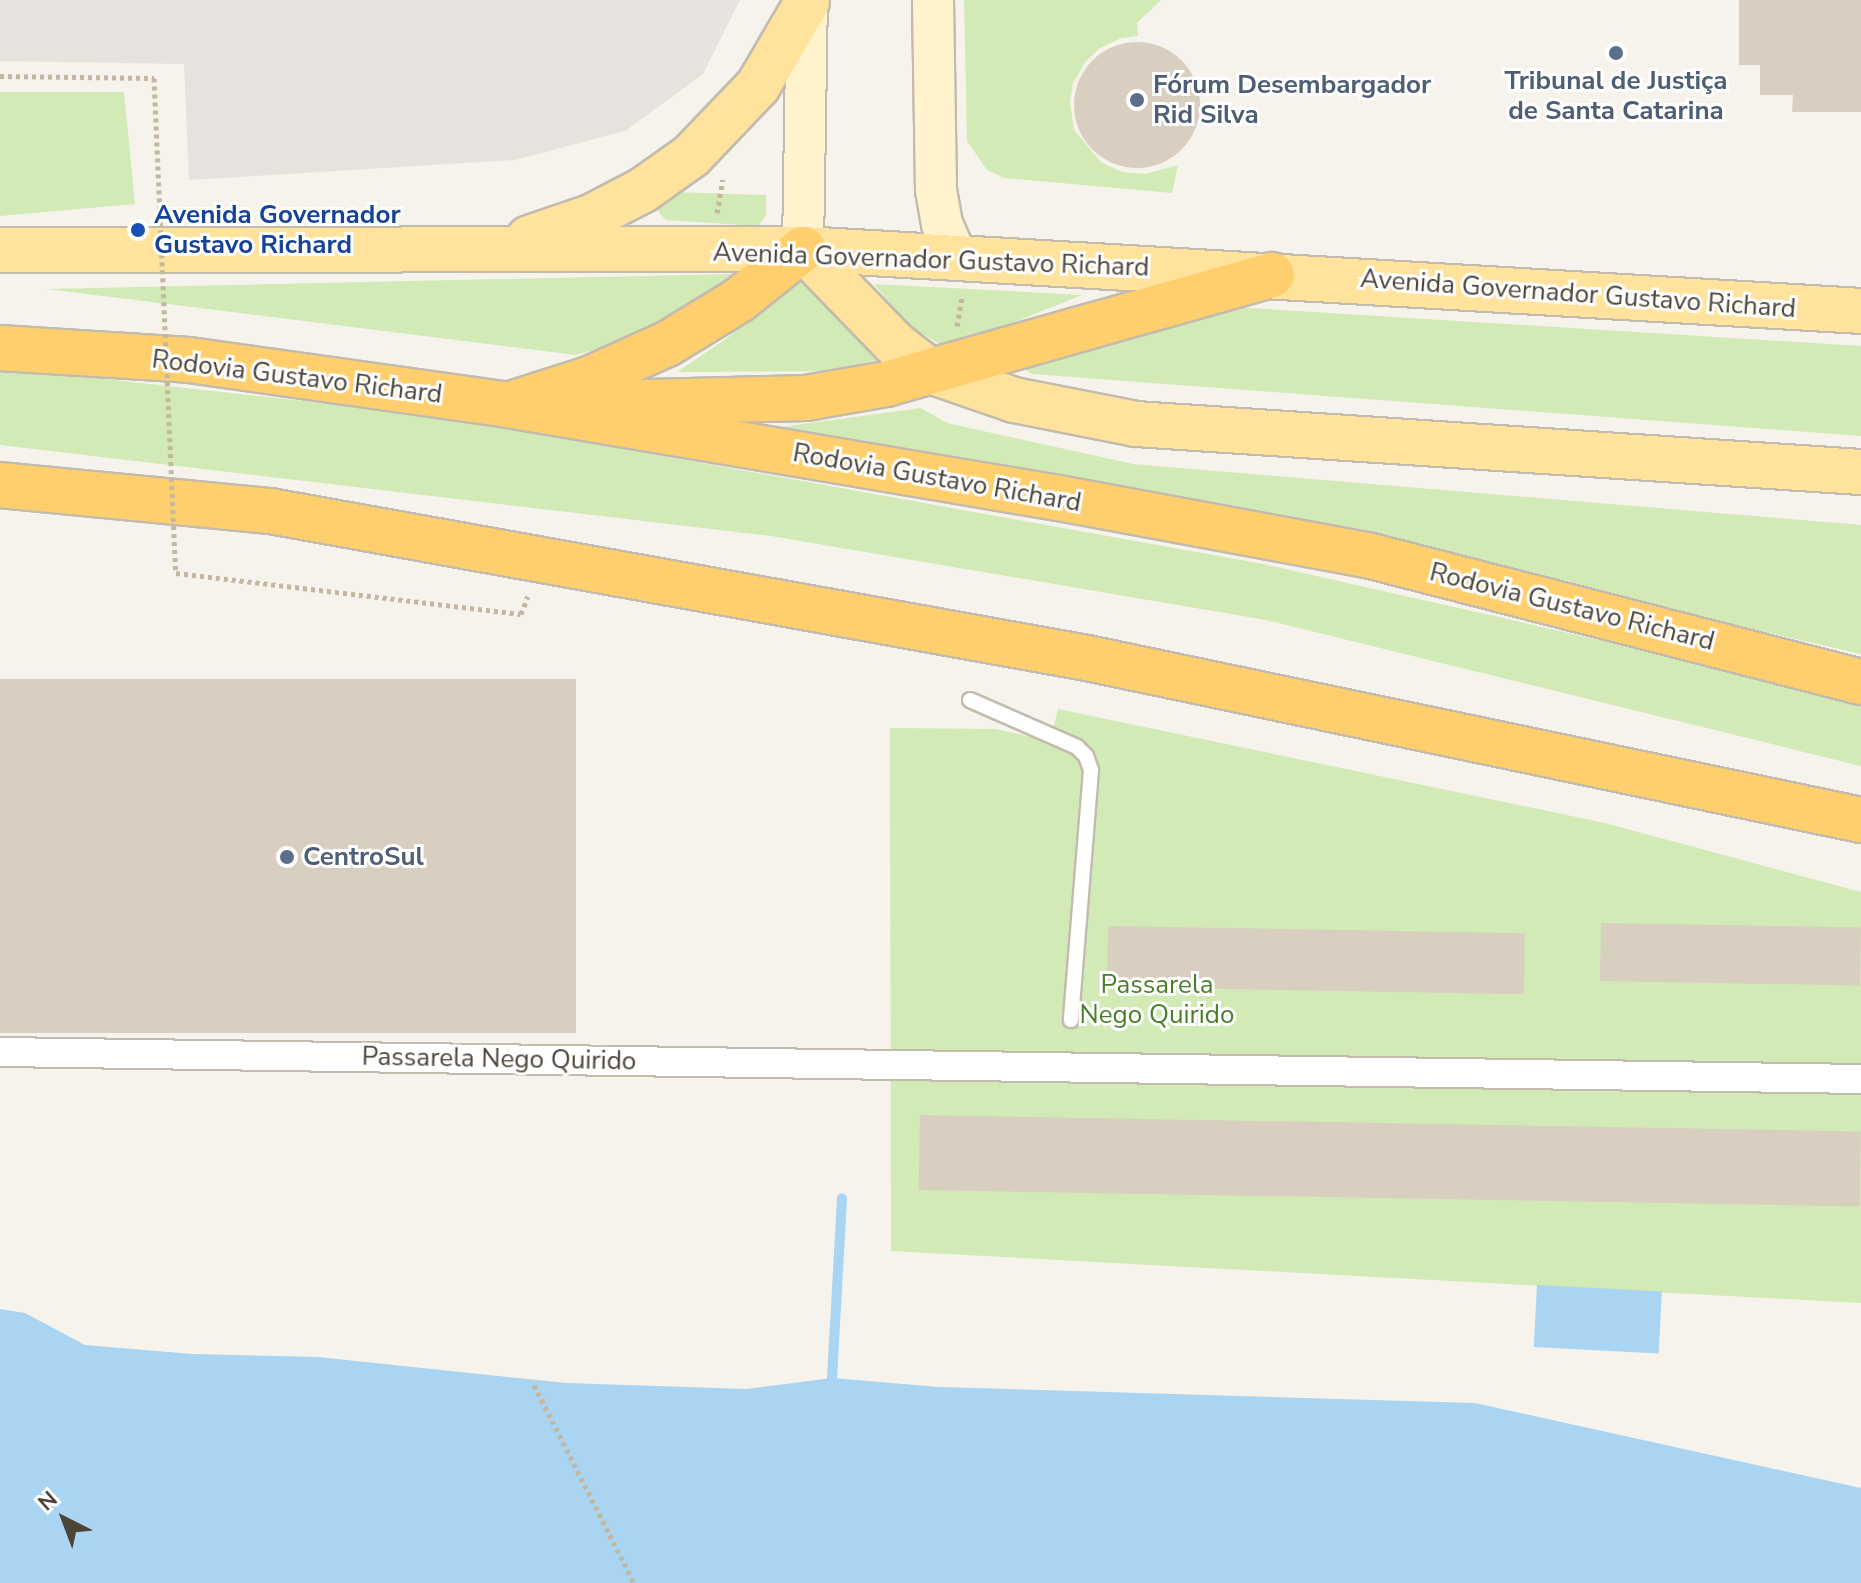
<!DOCTYPE html>
<html>
<head>
<meta charset="utf-8">
<style>
  body { margin:0 }
  #map { position:relative; width:1861px; height:1583px; overflow:hidden; background:#f6f3ec; font-family:"Nunito Sans",sans-serif }
  div>[style] { position:absolute }
  .industrial>* { inset:0; background:#e6e2dd }
  .green>* { inset:0; background:#d2eab5 }
  .water>* { inset:0; background:#a9d4f2; transform-origin:0 0 }
  .stream>* { height:10px; margin:-5px; padding:0 5px; transform-origin:5px; border-radius:5px; background:#a9d4f2 }
  .building>* { inset:0; background:#d8cfc1; transform-origin:0 0 }
  .round { border-radius:50% }
  .path>* { height:5px; margin-top:-2.5px; transform-origin:0; background:repeating-linear-gradient(90deg,#c4b79f 0 4px,transparent 0 8px) }
  .roads { filter:drop-shadow(2px 0 #c2bbae) drop-shadow(-2px 0 #c2bbae) drop-shadow(0 2px #c2bbae) drop-shadow(0 -2px #c2bbae) }
  .lane>* { height:14px; margin:-7px; padding:0 7px; transform-origin:7px; border-radius:7px; background:#fff }
  .street>* { height:28px; margin:-14px; padding:0 14px; transform-origin:14px; border-radius:14px; background:#fff }
  .secondary>* { height:40px; margin:-20px; padding:0 20px; transform-origin:20px; border-radius:20px; background:#fff3cd }
  .primary>* { height:44px; margin:-22px; padding:0 22px; transform-origin:22px; border-radius:22px; background:#ffe39c }
  .highway>* { height:44px; margin:-22px; padding:0 22px; transform-origin:22px; border-radius:22px; background:#ffcf6e }
  .path-bridge>* { height:5px; margin-top:-2.5px; transform-origin:0; background:repeating-linear-gradient(90deg,#c4b79f 0 4px,transparent 0 8px) }
  .dots>* { width:22px; height:22px; translate:-50% -50%; box-sizing:border-box; border:4px solid #fff; border-radius:50% }
  span { translate:-50% -50%; white-space:nowrap; text-align:center; line-height:1.15; -webkit-text-stroke:6px #fff; paint-order:stroke }
  .service-label { font-size:26px; color:#4e5e75; font-weight:700 }
  .left { translate:0 -50%; text-align:left }
  .transit-label { font-size:26px; color:#164399; font-weight:700 }
  .street-label { font-size:26px; color:#4b4439 }
  .park-label { font-size:26px; color:#4a7f2a }
  .north { position:absolute; left:24px; top:1479px; width:80px; height:80px; -webkit-text-stroke:6px #fff; paint-order:stroke; rotate:318deg; font-size:22px; font-weight:700; line-height:32px; text-align:center; color:#4b4439 }
  .north::after { content:''; display:block; margin:auto; width:28px; height:36px; background:#4b4439; clip-path:polygon(50% 0,100% 100%,50% 72%,0 100%) }
</style>
</head>
<body>
<div id="map">
  <div class="industrial">
    <div style="clip-path:polygon(0 0,740px 0,703px 74px,625px 131px,515px 160px,189px 180px,184px 64px,0 61px)"></div>
  </div>
  <div class="green">
    <div style="clip-path:polygon(964px 0,1161px 0,1137px 23px,1138px 36px,1121px 38px,1100px 48px,1085px 62px,1073px 83px,1070px 102px,1074px 130px,1102px 163px,1123px 172px,1145px 174px,1178px 165px,1172px 193px,1004px 178px,987px 170px,967px 141px)"></div>
    <div style="clip-path:polygon(0 92px,124px 92px,135px 204px,0 216px)"></div>
    <div style="clip-path:polygon(672px 192px,766px 195px,766px 215px,758px 226px,666px 220px,659px 213px,658px 203px)"></div>
    <div style="clip-path:polygon(732px 274px,686px 313px,625px 341px,576px 355px,47px 289px)"></div>
    <div style="clip-path:polygon(780px 280px,805px 281px,884px 358px,837px 371px,677px 372px,730px 336px,764px 303px)"></div>
    <div style="clip-path:polygon(874px 284px,1082px 295px,947px 349px,907px 324px)"></div>
    <div style="clip-path:polygon(1219px 306px,1861px 346px,1861px 436px,1032px 374px,1021px 367px)"></div>
    <div style="clip-path:polygon(0 372px,95px 378px,441px 416px,1263px 564px,1861px 699px,1861px 766px,1266px 620px,771px 536px,0 445px)"></div>
    <div style="clip-path:polygon(921px 408px,947px 423px,1133px 464px,1861px 525px,1861px 654px,1188px 499px,759px 430px)"></div>
    <div style="clip-path:polygon(1058px 709px,1605px 823px,1861px 892px,1861px 1303px,891px 1251px,890px 728px,995px 729px,1050px 741px)"></div>
  </div>
  <div class="water">
    <div style="left:1537px;top:1285px;width:125px;height:62px;rotate:3deg"></div>
    <div style="clip-path:polygon(0 1309px,25px 1313px,85px 1345px,192px 1354px,318px 1357px,566px 1383px,746px 1389px,832px 1378px,939px 1387px,1475px 1403px,1861px 1488px,1861px 1583px,0 1583px)"></div>
  </div>
  <div class="stream">
    <div style="left:832px;top:1378px;width:180px;rotate:-86.8deg"></div>
  </div>
  <div class="building">
    <div style="clip-path:polygon(1739px 0,1861px 0,1861px 112px,1792px 112px,1793px 95px,1760px 95px,1760px 65px,1739px 65px)"></div>
    <div class="round" style="left:1074px;top:42px;width:126px;height:126px"></div>
    <div style="left:0;top:679px;width:576px;height:354px"></div>
    <div style="left:1601px;top:923px;width:260px;height:58px;rotate:1deg"></div>
    <div style="left:1108px;top:926px;width:417px;height:61px;rotate:1deg"></div>
    <div style="left:920px;top:1115px;width:941px;height:75px;rotate:1deg"></div>
  </div>
  <div class="path">
    <div style="left:0;top:76px;width:154px;rotate:0.7deg"></div>
    <div style="left:717px;top:213px;width:34px;rotate:-80deg"></div>
    <div style="left:957px;top:326px;width:29px;rotate:-80deg"></div>
    <div style="left:176px;top:573px;width:347px;rotate:6.8deg"></div>
    <div style="left:521px;top:614px;width:19px;rotate:-69deg"></div>
    <div style="left:534px;top:1385px;width:222px;rotate:63.2deg"></div>
  </div>
  <div class="roads">
    <div class="lane">
      <div style="left:970px;top:700px;width:117px;rotate:23.7deg"></div>
      <div style="left:1077px;top:747px;width:13px;rotate:45deg"></div>
      <div style="left:1086px;top:756px;width:15px;rotate:70deg"></div>
      <div style="left:1091px;top:770px;width:251px;rotate:94.6deg"></div>
    </div>
    <div class="street">
      <div style="left:0;top:1052px;width:1861px;rotate:0.83deg"></div>
    </div>
    <div class="secondary">
      <div style="left:933px;top:0;width:190px;rotate:89.1deg"></div>
      <div style="left:936px;top:190px;width:35px;rotate:80deg"></div>
      <div style="left:942px;top:224px;width:39px;rotate:66deg"></div>
      <div style="left:803px;top:249px;width:249px;rotate:-89.1deg"></div>
    </div>
    <div class="primary">
      <div style="left:529px;top:238px;width:65px;rotate:-18.7deg"></div>
      <div style="left:591px;top:217px;width:59px;rotate:-27.4deg"></div>
      <div style="left:643px;top:190px;width:59px;rotate:-35.3deg"></div>
      <div style="left:691px;top:156px;width:97px;rotate:-46.3deg"></div>
      <div style="left:758px;top:86px;width:97px;rotate:-59.7deg"></div>
      <div style="left:803px;top:249px;width:131px;rotate:45.9deg"></div>
      <div style="left:894px;top:343px;width:46px;rotate:37.9deg"></div>
      <div style="left:930px;top:371px;width:89px;rotate:19deg"></div>
      <div style="left:1014px;top:400px;width:124px;rotate:11.1deg"></div>
      <div style="left:1136px;top:424px;width:727px;rotate:3.79deg"></div>
      <div style="left:0;top:250px;width:803px;rotate:-0.07deg"></div>
      <div style="left:803px;top:249px;width:1060px;rotate:3.35deg"></div>
    </div>
    <div class="highway">
      <div style="left:0;top:348px;width:189px;rotate:3.6deg"></div>
      <div style="left:189px;top:360px;width:322px;rotate:8deg"></div>
      <div style="left:508px;top:405px;width:558px;rotate:9.6deg"></div>
      <div style="left:1058px;top:498px;width:314px;rotate:10.5deg"></div>
      <div style="left:1367px;top:555px;width:510px;rotate:14.42deg"></div>
      <div style="left:514px;top:403px;width:79px;rotate:-17.7deg"></div>
      <div style="left:589px;top:379px;width:85px;rotate:-24.2deg"></div>
      <div style="left:667px;top:344px;width:84px;rotate:-31.4deg"></div>
      <div style="left:739px;top:300px;width:82px;rotate:-38.6deg"></div>
      <div style="left:611px;top:403px;width:195px;rotate:-1.5deg"></div>
      <div style="left:806px;top:398px;width:81px;rotate:-9.9deg"></div>
      <div style="left:886px;top:384px;width:401px;rotate:-15.8deg"></div>
      <div style="left:0;top:485px;width:271px;rotate:5.5deg"></div>
      <div style="left:270px;top:511px;width:830px;rotate:10.2deg"></div>
      <div style="left:1087px;top:658px;width:791px;rotate:11.82deg"></div>
    </div>
  </div>
  <div class="path-bridge">
    <div style="left:154px;top:78px;width:495px;rotate:87.5deg"></div>
  </div>
  <div class="dots">
    <div style="left:1616px;top:53px;background:#5c6f8a"></div>
    <div style="left:1137px;top:100px;background:#5c6f8a"></div>
    <div style="left:138px;top:230px;background:#1a4fb4"></div>
    <div style="left:287px;top:857px;background:#5c6f8a"></div>
  </div>
  <div class="service-label">
    <span style="left:1616px;top:96px">Tribunal de Justiça<br>de Santa Catarina</span>
    <span class="left" style="left:1153px;top:100px">Fórum Desembargador<br>Rid Silva</span>
    <span class="left" style="left:303px;top:857px">CentroSul</span>
  </div>
  <div class="transit-label">
    <span class="left" style="left:154px;top:230px">Avenida Governador<br>Gustavo Richard</span>
  </div>
  <div class="street-label">
    <span style="left:931px;top:260px;rotate:2deg">Avenida Governador Gustavo Richard</span>
    <span style="left:1578px;top:294px;rotate:4deg">Avenida Governador Gustavo Richard</span>
    <span style="left:297px;top:377px;rotate:7deg">Rodovia Gustavo Richard</span>
    <span style="left:937px;top:478px;rotate:10deg">Rodovia Gustavo Richard</span>
    <span style="left:1572px;top:607px;rotate:14deg">Rodovia Gustavo Richard</span>
    <span style="left:499px;top:1059px;rotate:1deg">Passarela Nego Quirido</span>
  </div>
  <div class="park-label">
    <span style="left:1157px;top:1000px">Passarela<br>Nego Quirido</span>
  </div>
  <div class="north">N</div>
</div>
</body>
</html>
